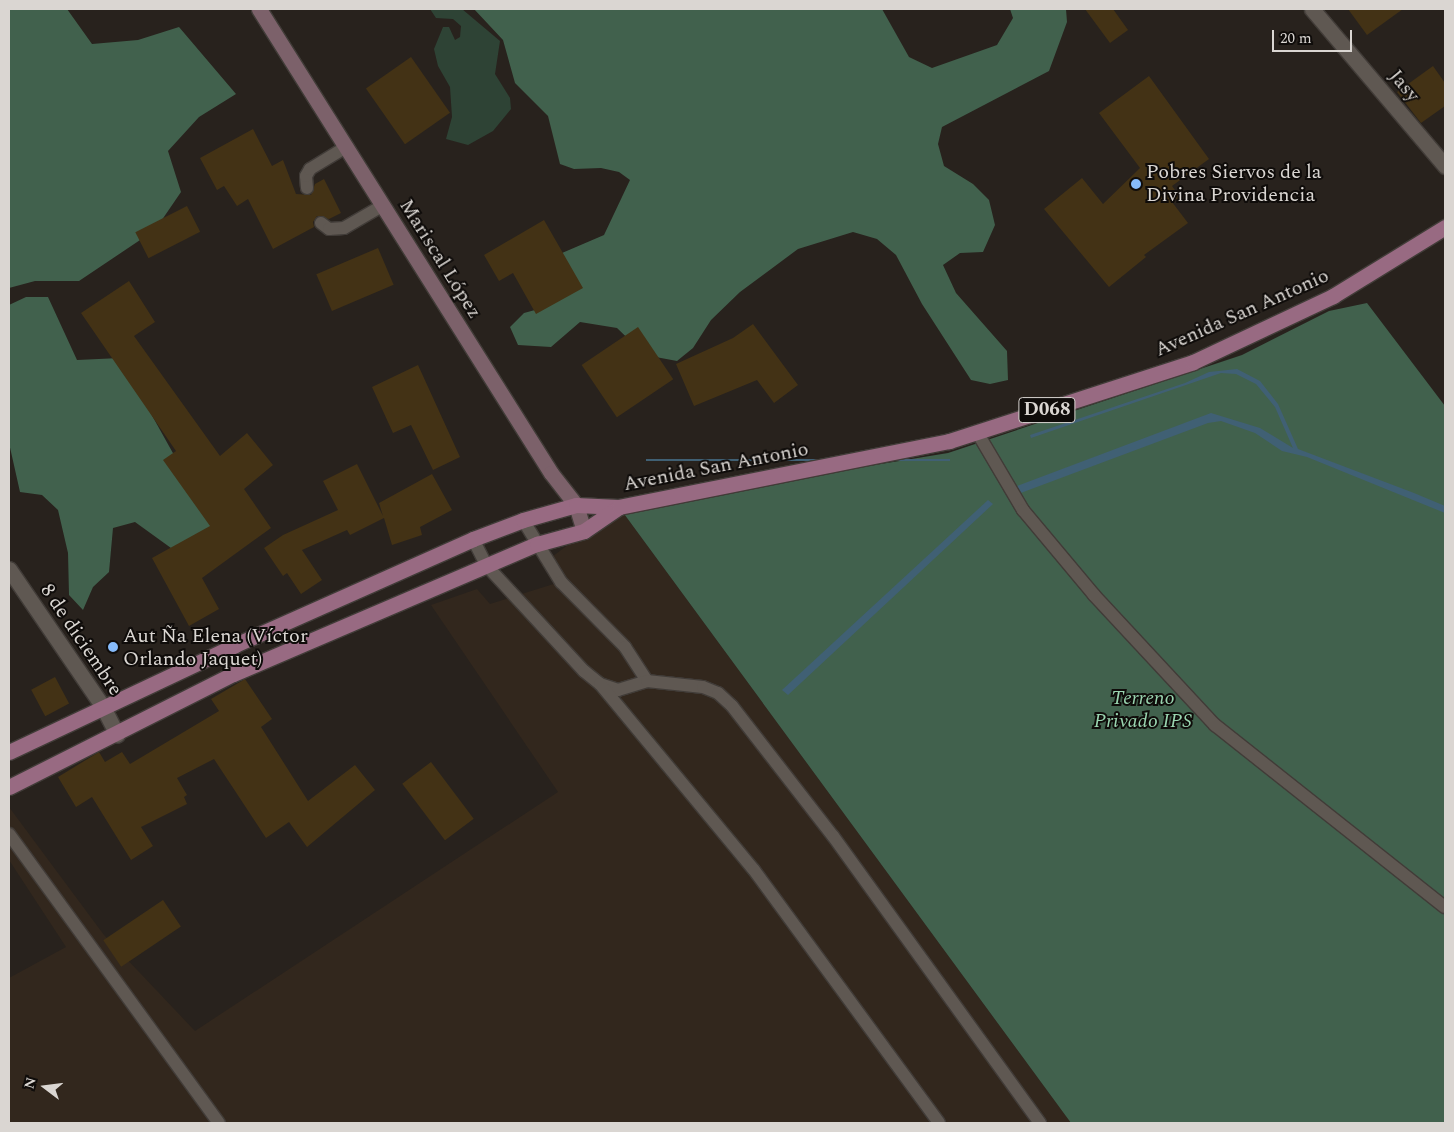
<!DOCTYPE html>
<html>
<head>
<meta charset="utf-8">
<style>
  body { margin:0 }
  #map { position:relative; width:1454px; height:1132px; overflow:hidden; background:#28221d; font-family:Spectral,serif }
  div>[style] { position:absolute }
  .built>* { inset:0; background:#32271d }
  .green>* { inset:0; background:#2e4335 }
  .forest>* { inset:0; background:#41614d }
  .water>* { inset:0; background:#406074; transform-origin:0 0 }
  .building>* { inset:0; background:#433215; transform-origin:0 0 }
  .roads { filter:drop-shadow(1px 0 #413c38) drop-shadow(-1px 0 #413c38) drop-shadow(0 1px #413c38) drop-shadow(0 -1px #413c38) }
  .lane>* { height:12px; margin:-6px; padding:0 6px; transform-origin:6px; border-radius:6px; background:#5f5852 }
  .street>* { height:15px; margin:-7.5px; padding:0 7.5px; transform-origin:7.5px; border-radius:7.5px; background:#5f5852 }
  .secondary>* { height:15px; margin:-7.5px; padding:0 7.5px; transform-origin:7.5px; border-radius:7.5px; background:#7c616a }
  .primary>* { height:15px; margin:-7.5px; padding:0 7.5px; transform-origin:7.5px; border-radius:7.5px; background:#986a82 }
  .dots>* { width:14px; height:14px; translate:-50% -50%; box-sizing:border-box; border:2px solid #0f0c0a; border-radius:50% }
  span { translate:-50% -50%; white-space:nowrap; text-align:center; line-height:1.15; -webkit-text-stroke:4px #0f0c0a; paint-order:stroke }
  .shield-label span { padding:1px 4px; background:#0f0c0a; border:1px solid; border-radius:4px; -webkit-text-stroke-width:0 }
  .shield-label { font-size:19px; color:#dad6d2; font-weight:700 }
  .street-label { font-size:20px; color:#dad6d2 }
  .poi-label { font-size:20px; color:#dad6d2 }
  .left { translate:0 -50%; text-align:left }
  .park-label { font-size:20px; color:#9ad5b0; font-style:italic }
  .frame { position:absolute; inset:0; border:10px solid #dad6d2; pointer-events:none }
  .north { position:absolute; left:20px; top:1062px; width:50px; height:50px; -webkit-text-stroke:4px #0f0c0a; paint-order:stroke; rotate:285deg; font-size:14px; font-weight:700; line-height:20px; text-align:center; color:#dad6d2 }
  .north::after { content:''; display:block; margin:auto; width:18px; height:22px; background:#dad6d2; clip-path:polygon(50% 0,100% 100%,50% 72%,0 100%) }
  .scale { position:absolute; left:1272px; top:30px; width:80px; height:22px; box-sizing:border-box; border:2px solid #dad6d2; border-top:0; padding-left:6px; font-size:15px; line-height:18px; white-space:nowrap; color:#dad6d2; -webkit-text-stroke:4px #0f0c0a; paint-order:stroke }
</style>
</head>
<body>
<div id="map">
  <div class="built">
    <div style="clip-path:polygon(619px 507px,1071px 1123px,9px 1123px,9px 978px,66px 947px,9px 860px,9px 807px,104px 935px,195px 1031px,558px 792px,431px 605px,477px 589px,490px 604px,560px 582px,541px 565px)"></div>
  </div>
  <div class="green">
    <div style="clip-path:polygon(430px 9px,462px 9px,500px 41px,495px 74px,510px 98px,511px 109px,493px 131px,468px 145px,446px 139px,452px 117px,450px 87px,438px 66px,434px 49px,443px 27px,449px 27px,455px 40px,460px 37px,461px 26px,453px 19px,436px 18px)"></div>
  </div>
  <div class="forest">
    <div style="clip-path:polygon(9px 9px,67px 9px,92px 44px,138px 40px,179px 27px,236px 94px,199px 117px,168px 151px,181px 192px,155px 230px,79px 281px,35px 281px,9px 288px)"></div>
    <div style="clip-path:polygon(474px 9px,882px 9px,909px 57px,932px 68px,997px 45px,1013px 18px,1010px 9px,1066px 9px,1067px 22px,1049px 71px,942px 127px,938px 144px,944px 166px,973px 184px,989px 200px,995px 225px,983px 252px,960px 253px,943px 265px,956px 293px,1007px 351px,1008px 380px,990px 384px,971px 380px,922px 304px,896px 255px,877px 239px,853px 232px,798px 249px,740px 292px,711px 320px,693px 348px,677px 361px,645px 355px,617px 328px,580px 322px,551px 347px,518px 345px,510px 327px,524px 313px,546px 307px,562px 253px,604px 235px,630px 180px,619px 172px,601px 168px,574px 169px,560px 164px,548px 116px,515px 83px,503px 40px)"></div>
    <div style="clip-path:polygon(26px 297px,48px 297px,77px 360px,120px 358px,218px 534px,189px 561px,135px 522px,113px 528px,109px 572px,93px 587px,83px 610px,69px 595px,68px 553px,58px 510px,42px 495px,20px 492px,9px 443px,9px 305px)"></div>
    <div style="clip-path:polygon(1367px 303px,1445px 406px,1445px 1123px,1071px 1123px,619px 507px,948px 453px,1242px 355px,1329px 311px)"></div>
  </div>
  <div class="water">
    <div style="clip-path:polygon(1237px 369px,1260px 381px,1278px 404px,1298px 449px,1414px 493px,1445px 506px,1445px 513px,1307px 457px,1282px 451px,1255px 433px,1221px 421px,1208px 423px,1018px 494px,1017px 486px,1211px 413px,1260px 428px,1293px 448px,1275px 407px,1256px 384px,1236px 374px,1221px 373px,1031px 438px,1030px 435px,1185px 383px,1209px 372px)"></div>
    <div style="left:950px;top:459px;width:2px;height:304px;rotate:90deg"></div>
    <div style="clip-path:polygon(988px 500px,993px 504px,788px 695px,782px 690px)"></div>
  </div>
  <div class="building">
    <div style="clip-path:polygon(1085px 9px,1113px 9px,1128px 30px,1110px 43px)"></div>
    <div style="clip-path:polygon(1348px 9px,1403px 9px,1367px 35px)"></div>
    <div style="left:411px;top:57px;width:68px;height:55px;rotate:55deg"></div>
    <div style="clip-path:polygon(1433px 66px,1445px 83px,1445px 106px,1421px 123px,1397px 92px)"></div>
    <div style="clip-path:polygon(1149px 76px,1209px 159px,1172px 186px,1180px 197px,1172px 202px,1188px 223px,1144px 255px,1146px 257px,1109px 287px,1044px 209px,1082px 178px,1103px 204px,1140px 168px,1099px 113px)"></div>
    <div style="clip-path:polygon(253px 129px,272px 166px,283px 160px,296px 194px,311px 195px,315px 184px,324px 179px,341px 213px,329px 219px,317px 216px,313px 222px,314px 227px,273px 249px,248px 199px,237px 206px,224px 186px,217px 190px,200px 158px)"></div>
    <div style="left:187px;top:206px;width:29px;height:58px;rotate:63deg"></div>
    <div style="clip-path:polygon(544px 220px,583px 288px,536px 314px,513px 273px,499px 281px,484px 255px)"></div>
    <div style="left:378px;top:248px;width:40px;height:67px;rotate:67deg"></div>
    <div style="clip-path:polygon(129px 281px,155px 322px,134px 336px,220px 456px,247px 433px,273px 465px,244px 489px,271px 528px,202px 578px,219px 609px,189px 626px,152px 558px,210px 526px,163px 460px,176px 451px,81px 313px)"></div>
    <div style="clip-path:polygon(753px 324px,798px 385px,774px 403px,757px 380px,694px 406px,676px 364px,733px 338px)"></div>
    <div style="left:638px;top:327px;width:63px;height:68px;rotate:56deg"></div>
    <div style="clip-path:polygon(418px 365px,460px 457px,433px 470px,411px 425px,393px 433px,372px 387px)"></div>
    <div style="clip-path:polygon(357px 464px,383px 516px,379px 503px,432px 474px,452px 510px,420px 527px,422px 535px,392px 545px,384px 518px,350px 535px,347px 530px,302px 550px,322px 580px,301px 594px,287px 573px,283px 576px,264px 548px,283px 535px,338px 510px,323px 481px)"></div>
    <div style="left:55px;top:677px;width:30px;height:27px;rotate:62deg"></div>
    <div style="clip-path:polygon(245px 679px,272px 719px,261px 727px,308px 801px,355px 765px,375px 790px,307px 847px,289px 822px,266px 838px,214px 759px,177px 778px,187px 795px,184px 797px,187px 804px,141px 827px,153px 846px,131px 860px,92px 797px,76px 807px,58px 777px,99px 752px,105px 762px,122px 752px,130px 764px,219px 711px,211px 699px)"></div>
    <div style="left:431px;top:762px;width:71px;height:36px;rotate:53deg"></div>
    <div style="left:163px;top:900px;width:32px;height:72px;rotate:56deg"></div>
  </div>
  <div class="roads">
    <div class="lane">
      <div style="left:307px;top:188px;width:12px;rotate:-95deg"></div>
      <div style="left:306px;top:176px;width:8px;rotate:-60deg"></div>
      <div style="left:310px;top:169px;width:42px;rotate:-31.4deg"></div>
      <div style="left:321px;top:223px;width:10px;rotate:37deg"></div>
      <div style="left:329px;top:229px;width:15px;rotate:-4deg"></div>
      <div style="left:344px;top:228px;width:44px;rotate:-30.1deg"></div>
      <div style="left:977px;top:432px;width:91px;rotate:59.5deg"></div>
      <div style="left:1023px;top:510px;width:111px;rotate:50.1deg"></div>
      <div style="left:1094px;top:595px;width:178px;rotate:47.1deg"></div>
      <div style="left:1215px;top:725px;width:293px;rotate:38.4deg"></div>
      <div style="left:523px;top:520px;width:73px;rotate:58.5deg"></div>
      <div style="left:561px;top:582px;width:91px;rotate:45.4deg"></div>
      <div style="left:625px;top:647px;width:40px;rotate:57.1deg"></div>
      <div style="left:473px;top:539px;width:30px;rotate:63deg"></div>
      <div style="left:487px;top:566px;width:143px;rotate:47.3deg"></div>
      <div style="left:584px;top:671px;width:21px;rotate:39deg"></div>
      <div style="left:600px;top:684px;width:19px;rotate:18deg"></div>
      <div style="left:618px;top:690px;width:30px;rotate:-17deg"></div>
      <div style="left:647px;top:681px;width:56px;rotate:6.1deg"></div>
      <div style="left:703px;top:687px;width:16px;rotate:22deg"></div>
      <div style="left:718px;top:693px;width:19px;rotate:43deg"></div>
      <div style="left:732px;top:706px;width:165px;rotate:52.2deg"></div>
      <div style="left:833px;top:836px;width:354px;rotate:54.2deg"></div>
      <div style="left:600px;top:684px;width:241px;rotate:50.4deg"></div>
      <div style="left:754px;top:870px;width:313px;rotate:53.8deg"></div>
      <div style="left:9px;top:834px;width:357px;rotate:54deg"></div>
    </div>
    <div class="street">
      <div style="left:1312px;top:9px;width:206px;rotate:49.7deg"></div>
      <div style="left:9px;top:569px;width:167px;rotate:55.7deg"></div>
      <div style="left:103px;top:707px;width:31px;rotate:63deg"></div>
    </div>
    <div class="secondary">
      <div style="left:259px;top:9px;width:548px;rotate:57.82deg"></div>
      <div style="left:551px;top:473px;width:41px;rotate:52deg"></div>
      <div style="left:576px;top:505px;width:27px;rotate:73deg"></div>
    </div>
    <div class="primary">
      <div style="left:9px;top:752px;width:250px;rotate:-25.3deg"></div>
      <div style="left:235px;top:645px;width:261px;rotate:-24deg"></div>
      <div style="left:473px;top:539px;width:53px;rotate:-20.8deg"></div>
      <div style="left:523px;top:520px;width:55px;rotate:-15.8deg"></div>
      <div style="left:576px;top:505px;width:43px;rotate:2.7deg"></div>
      <div style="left:9px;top:787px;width:251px;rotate:-26.8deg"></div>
      <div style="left:233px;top:674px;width:331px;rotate:-23.2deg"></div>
      <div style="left:537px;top:544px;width:49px;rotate:-15.5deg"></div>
      <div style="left:584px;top:531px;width:42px;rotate:-34.4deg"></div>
      <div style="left:619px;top:507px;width:337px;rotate:-11.3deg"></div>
      <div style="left:949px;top:441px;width:256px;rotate:-17.9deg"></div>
      <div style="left:1193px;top:362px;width:155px;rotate:-25.2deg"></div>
      <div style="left:1333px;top:296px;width:132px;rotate:-31.6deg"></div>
    </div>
  </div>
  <div class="dots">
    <div style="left:1136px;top:184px;background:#86bbfb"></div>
    <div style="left:113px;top:647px;background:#86bbfb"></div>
  </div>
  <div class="shield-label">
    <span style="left:1047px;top:410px">D068</span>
  </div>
  <div class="street-label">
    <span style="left:1404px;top:86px;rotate:50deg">Jasy</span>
    <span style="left:440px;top:259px;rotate:58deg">Mariscal López</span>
    <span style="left:1242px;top:313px;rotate:-24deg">Avenida San Antonio</span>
    <span style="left:716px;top:467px;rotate:-11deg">Avenida San Antonio</span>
    <span style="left:81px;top:640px;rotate:56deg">8 de diciembre</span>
  </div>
  <div class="poi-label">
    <span class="left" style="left:1146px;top:184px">Pobres Siervos de la<br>Divina Providencia</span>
    <span class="left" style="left:123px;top:648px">Aut Ña Elena (Víctor<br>Orlando Jaquet)</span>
  </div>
  <div class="park-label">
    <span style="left:1143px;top:710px">Terreno<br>Privado IPS</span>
  </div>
  <div class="frame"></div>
  <div class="north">N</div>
  <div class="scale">20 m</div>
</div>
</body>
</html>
